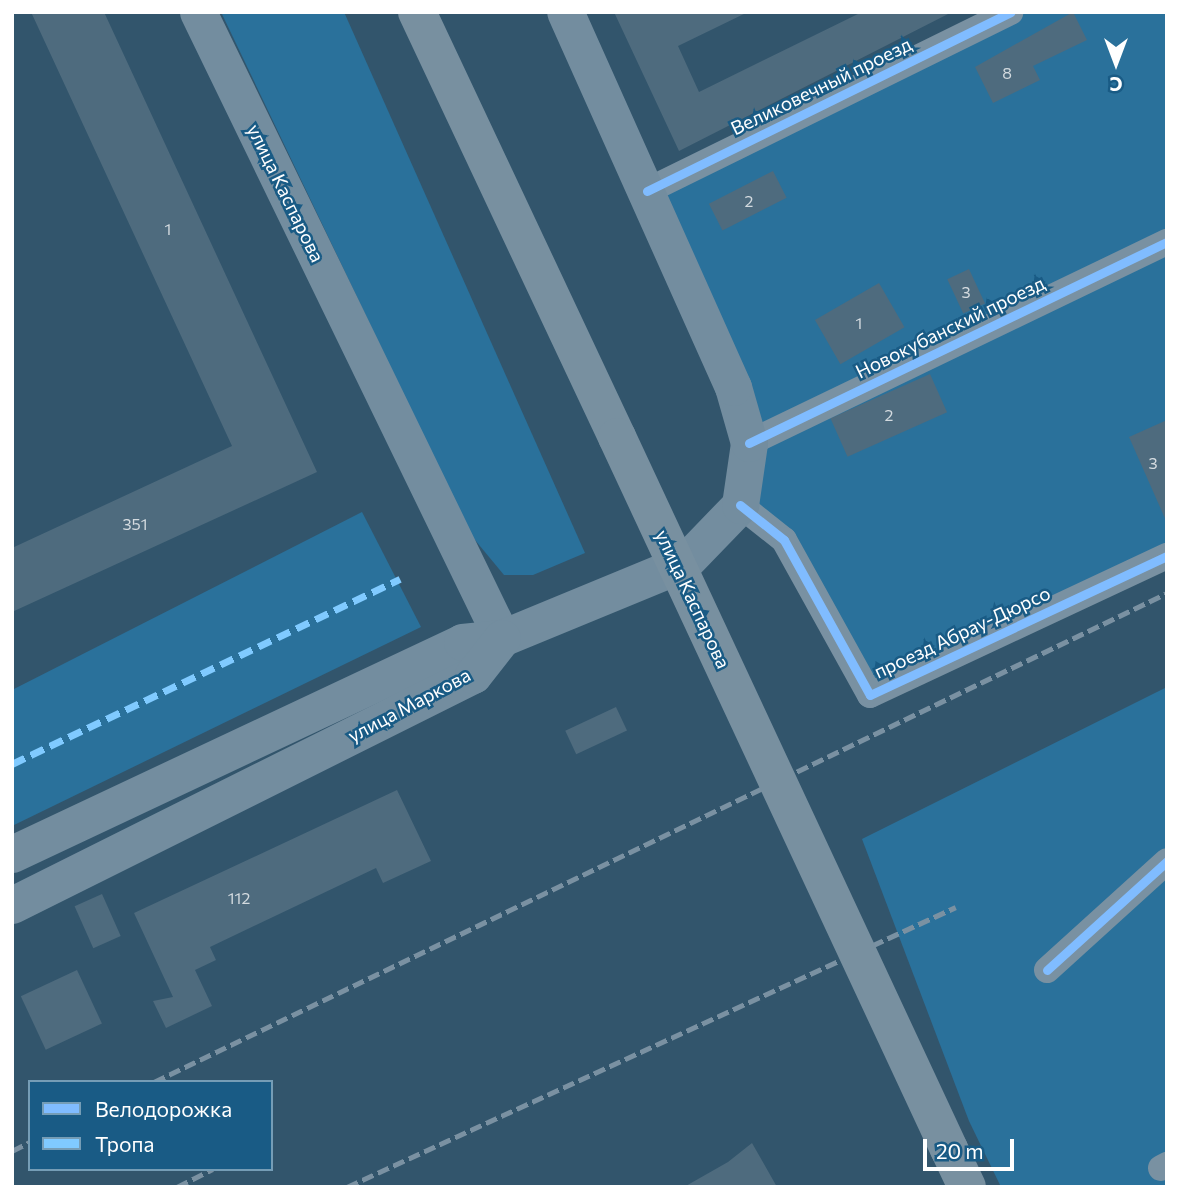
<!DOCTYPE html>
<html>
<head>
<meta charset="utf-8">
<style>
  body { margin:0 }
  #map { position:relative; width:1179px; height:1199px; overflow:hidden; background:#32556c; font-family:Commissioner,sans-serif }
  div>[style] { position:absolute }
  .green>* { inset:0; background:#2a719b }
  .building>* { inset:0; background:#4e6b7e; transform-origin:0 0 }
  .minor>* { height:26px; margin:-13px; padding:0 13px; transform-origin:13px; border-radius:13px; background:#7991a2 }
  .secondary>* { height:37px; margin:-18.5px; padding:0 18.5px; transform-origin:18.5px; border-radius:18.5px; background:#738d9f }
  .primary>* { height:38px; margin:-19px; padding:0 19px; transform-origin:19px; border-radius:19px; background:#7890a0 }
  .rail>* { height:5px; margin-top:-2.5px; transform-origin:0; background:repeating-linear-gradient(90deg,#7a91a2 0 12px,transparent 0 17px) }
  .primary-bridge>* { height:38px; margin:-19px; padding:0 19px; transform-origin:19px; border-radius:19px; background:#7890a0 }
  .quiet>* { height:7px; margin-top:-3.5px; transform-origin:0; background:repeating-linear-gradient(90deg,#80caff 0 14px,transparent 0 21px) }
  .cycleway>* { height:9px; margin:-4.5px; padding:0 4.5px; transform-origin:4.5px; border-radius:4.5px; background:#80bcff }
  span { translate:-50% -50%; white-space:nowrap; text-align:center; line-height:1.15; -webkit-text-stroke:5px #195b85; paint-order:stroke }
  .number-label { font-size:16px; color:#d3dadf }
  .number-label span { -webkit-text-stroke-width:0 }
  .street-label { font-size:19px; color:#fff }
  .frame { position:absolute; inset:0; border:14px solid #fff; pointer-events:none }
  .legend { position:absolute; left:28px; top:1080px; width:245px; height:91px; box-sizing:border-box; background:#195b85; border:2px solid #759db6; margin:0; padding:9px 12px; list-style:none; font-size:21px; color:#fff }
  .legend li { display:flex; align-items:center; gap:14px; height:35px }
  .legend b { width:35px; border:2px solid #759db6 }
  .north { position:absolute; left:1081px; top:28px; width:70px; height:70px; -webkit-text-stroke:5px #195b85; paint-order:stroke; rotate:180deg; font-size:19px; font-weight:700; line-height:28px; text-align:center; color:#fff }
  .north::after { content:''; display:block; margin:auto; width:24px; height:32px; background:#fff; clip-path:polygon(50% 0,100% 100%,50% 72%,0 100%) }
  .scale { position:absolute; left:923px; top:1139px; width:91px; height:32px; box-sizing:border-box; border:4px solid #fff; border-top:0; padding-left:9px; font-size:21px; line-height:24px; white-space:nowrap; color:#fff; -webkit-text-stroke:5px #195b85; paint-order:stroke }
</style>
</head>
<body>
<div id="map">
  <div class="green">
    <div style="clip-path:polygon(221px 12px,344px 12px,585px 553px,533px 575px,504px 575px,470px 534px)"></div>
    <div style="clip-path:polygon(1010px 12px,1167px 12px,1167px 556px,870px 695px,784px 540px,740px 505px,749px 443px,647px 191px)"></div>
    <div style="clip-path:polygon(362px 512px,421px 627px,12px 826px,12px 690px)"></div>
    <div style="clip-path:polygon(1167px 687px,1167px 1187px,1001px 1187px,969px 1121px,862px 839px)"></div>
  </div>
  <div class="building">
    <div style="clip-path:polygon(31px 12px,104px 12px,317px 472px,12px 612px,12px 548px,232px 446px)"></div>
    <div style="clip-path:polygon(614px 12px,748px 12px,678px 46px,699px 92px,862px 12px,952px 12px,679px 151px)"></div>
    <div style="clip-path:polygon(1073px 12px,1087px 40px,1033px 66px,1040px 80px,993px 103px,975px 67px)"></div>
    <div style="left:773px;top:171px;width:30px;height:72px;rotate:63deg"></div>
    <div style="left:969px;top:269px;width:38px;height:24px;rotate:65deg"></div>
    <div style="left:879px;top:283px;width:51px;height:74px;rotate:60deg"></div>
    <div style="left:930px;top:374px;width:42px;height:109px;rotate:66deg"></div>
    <div style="clip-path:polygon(1167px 420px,1167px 523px,1129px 437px)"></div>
    <div style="left:616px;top:707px;width:26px;height:56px;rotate:65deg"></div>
    <div style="clip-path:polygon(397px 790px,431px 861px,383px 883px,376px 868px,210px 947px,216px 960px,195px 970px,212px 1006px,166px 1028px,153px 1001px,173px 997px,134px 913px)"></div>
    <div style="left:102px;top:894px;width:46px;height:30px;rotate:66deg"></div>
    <div style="left:77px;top:970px;width:59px;height:62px;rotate:65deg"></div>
    <div style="clip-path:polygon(752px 1143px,777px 1187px,684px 1187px,728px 1162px)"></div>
  </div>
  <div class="minor">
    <div style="left:647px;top:191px;width:405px;rotate:-26.2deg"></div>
    <div style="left:749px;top:443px;width:464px;rotate:-25.7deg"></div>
    <div style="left:740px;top:505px;width:56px;rotate:38.5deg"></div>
    <div style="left:784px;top:540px;width:177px;rotate:61deg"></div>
    <div style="left:870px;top:695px;width:328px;rotate:-25.1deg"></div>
    <div style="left:1047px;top:970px;width:162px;rotate:-42.2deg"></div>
    <div style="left:1161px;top:1168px;width:7px;rotate:-27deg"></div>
  </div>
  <div class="secondary">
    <div style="left:198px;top:12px;width:696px;rotate:64.1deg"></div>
    <div style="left:12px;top:854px;width:497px;rotate:-25.2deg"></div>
    <div style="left:462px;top:642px;width:40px;rotate:-5.7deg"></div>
    <div style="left:502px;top:638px;width:197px;rotate:-22.4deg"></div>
    <div style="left:684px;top:563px;width:81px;rotate:-46deg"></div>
    <div style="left:740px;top:505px;width:63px;rotate:-81.7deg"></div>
    <div style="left:749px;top:443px;width:58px;rotate:-105.9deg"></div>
    <div style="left:733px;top:387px;width:411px;rotate:-114.1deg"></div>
    <div style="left:12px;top:905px;width:515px;rotate:-26.52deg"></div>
    <div style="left:473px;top:675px;width:47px;rotate:-51.9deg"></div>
  </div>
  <div class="primary">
    <div style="left:417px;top:12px;width:470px;rotate:64.8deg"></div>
    <div style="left:949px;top:1149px;width:42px;rotate:64.7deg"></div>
  </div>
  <div class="rail">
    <div style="left:154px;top:1082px;width:1125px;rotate:-25.77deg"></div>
    <div style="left:12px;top:1151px;width:20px;rotate:-27deg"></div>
    <div style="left:177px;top:1187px;width:40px;rotate:-26.6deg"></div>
    <div style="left:347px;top:1187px;width:670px;rotate:-24.69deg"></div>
  </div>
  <div class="primary-bridge">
    <div style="left:617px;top:437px;width:786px;rotate:65deg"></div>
  </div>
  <div class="quiet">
    <div style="left:12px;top:764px;width:430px;rotate:-25.5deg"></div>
  </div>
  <div class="cycleway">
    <div style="left:647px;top:191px;width:405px;rotate:-26.2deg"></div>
    <div style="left:749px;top:443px;width:464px;rotate:-25.7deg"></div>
    <div style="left:740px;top:505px;width:56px;rotate:38.5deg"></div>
    <div style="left:784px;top:540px;width:177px;rotate:61deg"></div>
    <div style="left:870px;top:695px;width:328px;rotate:-25.1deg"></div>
    <div style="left:1047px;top:970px;width:162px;rotate:-42.2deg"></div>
  </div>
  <div class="number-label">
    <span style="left:1007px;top:73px">8</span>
    <span style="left:749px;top:201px">2</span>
    <span style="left:168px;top:229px">1</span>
    <span style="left:966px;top:292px">3</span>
    <span style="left:859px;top:323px">1</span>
    <span style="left:889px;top:415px">2</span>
    <span style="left:1153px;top:463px">3</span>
    <span style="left:135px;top:524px">351</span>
    <span style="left:239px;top:898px">112</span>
  </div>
  <div class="street-label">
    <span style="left:821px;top:86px;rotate:-26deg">Великовечный проезд</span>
    <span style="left:286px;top:193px;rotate:64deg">улица Каспарова</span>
    <span style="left:950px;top:327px;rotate:-26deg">Новокубанский проезд</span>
    <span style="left:693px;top:599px;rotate:65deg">улица Каспарова</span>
    <span style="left:962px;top:632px;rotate:-25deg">проезд Абрау-Дюрсо</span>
    <span style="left:409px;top:705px;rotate:-28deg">улица Маркова</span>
  </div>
  <div class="frame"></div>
  <ul class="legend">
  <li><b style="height:9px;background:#80bcff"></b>Велодорожка</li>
  <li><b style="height:9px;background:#80caff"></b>Тропа</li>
  </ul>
  <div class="north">С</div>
  <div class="scale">20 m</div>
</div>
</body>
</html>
